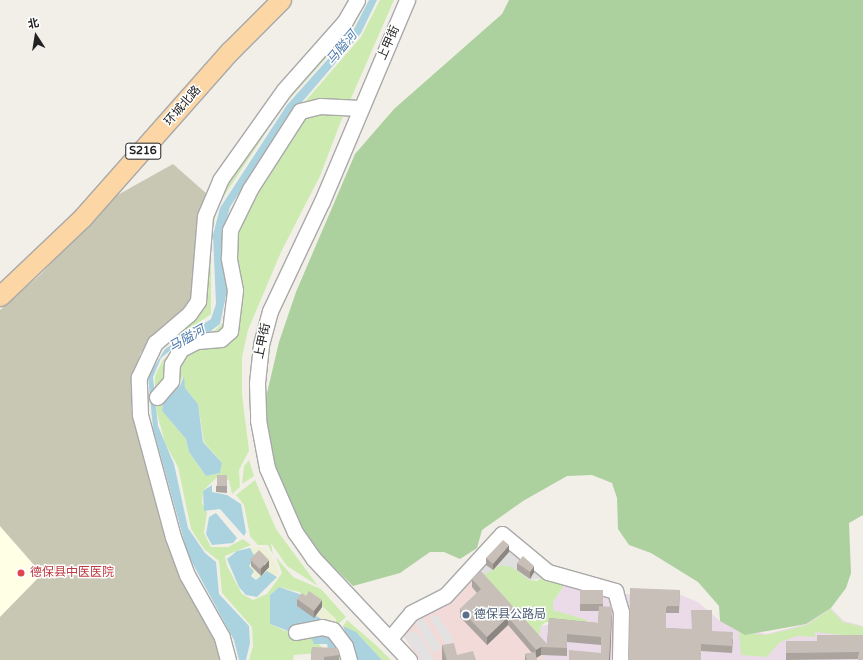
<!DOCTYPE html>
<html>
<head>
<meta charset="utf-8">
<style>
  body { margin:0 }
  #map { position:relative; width:863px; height:660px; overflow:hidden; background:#f2efe9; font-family:"Varela Round","Noto Sans SC",sans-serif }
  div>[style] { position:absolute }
  .residential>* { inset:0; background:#e0dfdf }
  .commercial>* { inset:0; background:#f2dad9 }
  .industrial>* { inset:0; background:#ebdbe8 }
  .education>* { inset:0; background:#ffffe5 }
  .construction>* { inset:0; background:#c7c7b4 }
  .farmland>* { inset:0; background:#eef0d5 }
  .grass>* { inset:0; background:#cdebb0 }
  .forest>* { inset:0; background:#add19e }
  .parking>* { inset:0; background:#e2e2e2; transform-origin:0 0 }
  .water>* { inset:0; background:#aad3df }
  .roads { filter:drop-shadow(1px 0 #a9a9a9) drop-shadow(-1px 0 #a9a9a9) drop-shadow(0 1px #a9a9a9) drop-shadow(0 -1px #a9a9a9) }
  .minor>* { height:15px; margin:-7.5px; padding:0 7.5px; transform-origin:7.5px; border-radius:7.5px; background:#fff }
  .major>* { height:19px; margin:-9.5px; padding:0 9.5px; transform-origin:9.5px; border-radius:9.5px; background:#fcd6a4 }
  .wall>* { inset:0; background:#aba49e }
  .shaded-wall>* { inset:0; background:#8b8681 }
  .building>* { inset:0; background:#c7bfb8; transform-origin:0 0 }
  .dots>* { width:11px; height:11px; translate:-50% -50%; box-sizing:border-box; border:2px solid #fff; border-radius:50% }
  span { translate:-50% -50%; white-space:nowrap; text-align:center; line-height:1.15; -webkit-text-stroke:3px #fff; paint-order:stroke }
  .shield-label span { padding:1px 3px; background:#fff; border:1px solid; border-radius:3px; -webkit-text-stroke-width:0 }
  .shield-label { font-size:11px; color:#222; font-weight:700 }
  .street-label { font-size:12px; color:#222 }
  .health-label { font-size:12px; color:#be3a42 }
  .left { translate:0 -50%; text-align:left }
  .service-label { font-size:12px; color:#4e5e75 }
  .water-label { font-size:13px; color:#4a7aab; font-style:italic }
  .north { position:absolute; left:16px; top:16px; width:40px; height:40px; -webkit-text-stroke:3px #fff; paint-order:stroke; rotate:348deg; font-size:11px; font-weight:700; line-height:16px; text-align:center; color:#222 }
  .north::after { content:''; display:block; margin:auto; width:14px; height:18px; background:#222; clip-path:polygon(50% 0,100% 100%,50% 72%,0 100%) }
</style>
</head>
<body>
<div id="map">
  <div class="residential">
    <div style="clip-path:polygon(500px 539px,544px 576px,543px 578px,529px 580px,501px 565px,482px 578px,473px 570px)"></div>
  </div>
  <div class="commercial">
    <div style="clip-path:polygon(473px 570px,545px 651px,544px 660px,419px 660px,403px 635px,403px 627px)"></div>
  </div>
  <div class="industrial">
    <div style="clip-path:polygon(565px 584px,614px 594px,681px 595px,698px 602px,720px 621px,766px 634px,806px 624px,831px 608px,844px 621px,863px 626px,863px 660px,541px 660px,544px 659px,545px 651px,539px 637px,541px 626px,577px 618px,553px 610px,553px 602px)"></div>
  </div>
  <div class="education">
    <div style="clip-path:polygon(0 527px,42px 574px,0 617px)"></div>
  </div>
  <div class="construction">
    <div style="clip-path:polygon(173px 164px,207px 194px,192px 301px,160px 329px,140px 354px,131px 409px,202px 609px,224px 660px,0 660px,0 617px,42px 574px,0 526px,0 310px,41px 274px,114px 197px)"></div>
  </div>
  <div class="farmland">
    <div style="clip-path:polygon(265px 547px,278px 567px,279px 574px,275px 576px,267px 571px,256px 580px,249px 566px,255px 557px,250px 548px)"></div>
    <div style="clip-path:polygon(308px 597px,335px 617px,335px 627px,323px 624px,320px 618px,298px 607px,299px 599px)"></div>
  </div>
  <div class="grass">
    <div style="clip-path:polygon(361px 0,366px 0,352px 29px,284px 105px,218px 205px,211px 235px,211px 314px,163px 348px,150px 364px,145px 380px,151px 428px,186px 555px,229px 636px,237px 660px,233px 660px,224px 634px,178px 542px,143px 410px,143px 374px,155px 349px,201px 309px,207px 221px,221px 188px,264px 121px,304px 71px,350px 22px)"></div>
    <div style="clip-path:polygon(evenodd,380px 0,394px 0,349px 103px,306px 106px,300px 109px,238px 206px,228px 234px,227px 257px,233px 289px,228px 331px,219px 338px,194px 341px,180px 348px,171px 362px,170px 380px,156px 396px,172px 382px,174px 363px,182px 350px,196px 343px,221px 340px,231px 333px,236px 288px,230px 258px,232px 230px,239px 209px,299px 115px,307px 108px,346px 108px,320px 176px,281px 252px,248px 330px,242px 357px,242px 394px,249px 451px,239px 470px,240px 487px,232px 494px,229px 480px,216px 478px,203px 491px,202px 503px,207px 512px,204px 533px,211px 547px,228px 547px,243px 539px,251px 545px,225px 556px,227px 566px,242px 594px,253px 600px,267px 594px,282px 573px,276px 557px,293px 577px,321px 589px,346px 617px,335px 627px,336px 619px,322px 606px,299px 592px,279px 587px,270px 595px,270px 624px,285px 631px,299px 629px,295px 635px,330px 632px,343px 646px,345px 660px,339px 660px,333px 640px,319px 635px,311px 637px,322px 647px,319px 653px,294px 655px,293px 660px,249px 660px,253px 646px,252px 627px,222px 593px,219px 561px,204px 549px,191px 529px,178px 467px,165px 443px,157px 413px,155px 396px,155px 376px,163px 360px,176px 348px,212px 333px,223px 323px,229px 292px,225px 235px,231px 211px,290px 119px,361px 37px,380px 0,183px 376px,185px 388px,198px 404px,204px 442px,222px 463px,220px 473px,206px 476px,189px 452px,186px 439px,162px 411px,163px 401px,179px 386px,183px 376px)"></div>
    <div style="clip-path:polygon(249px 460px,254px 476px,242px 484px,244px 466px)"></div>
    <div style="clip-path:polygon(255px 480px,276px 529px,318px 586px,287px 566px,271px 543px,273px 555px,268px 545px,258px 545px,250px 536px,244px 505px,236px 495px)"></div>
    <div style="clip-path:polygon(501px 565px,512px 567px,529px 580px,537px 581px,544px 576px,565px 584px,553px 602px,553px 610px,587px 620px,586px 627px,546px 622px,541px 626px,539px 637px,484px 575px)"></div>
    <div style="clip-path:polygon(830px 609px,843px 622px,863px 627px,863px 637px,815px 632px,815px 637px,797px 636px,780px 642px,767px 657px,741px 655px,739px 633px,766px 635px,787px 630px,807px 625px)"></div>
    <div style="clip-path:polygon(347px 620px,378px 647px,391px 660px,382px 660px,359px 635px,343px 626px)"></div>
  </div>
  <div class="forest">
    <div style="clip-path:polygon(509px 0,863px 0,863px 515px,849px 523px,851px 573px,846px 588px,831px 608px,806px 624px,745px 635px,720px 621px,719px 606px,698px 582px,651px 553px,629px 545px,618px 529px,617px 498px,612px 483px,592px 475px,567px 476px,523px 501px,482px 530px,477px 548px,460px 559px,444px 552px,430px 552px,400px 573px,353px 586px,307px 541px,270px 453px,264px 406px,279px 342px,296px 292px,355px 154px,394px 109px,502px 14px)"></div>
  </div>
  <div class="parking">
    <div style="left:437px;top:614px;width:31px;height:8px;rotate:58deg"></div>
    <div style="left:423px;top:618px;width:35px;height:9px;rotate:59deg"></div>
    <div style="clip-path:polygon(413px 631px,420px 635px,434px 660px,422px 660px,405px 636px)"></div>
  </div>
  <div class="water">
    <div style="clip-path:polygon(369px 0,377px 0,361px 33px,285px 122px,230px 207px,223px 233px,222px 261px,227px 291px,220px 324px,208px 333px,173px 348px,161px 358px,153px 377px,158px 426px,174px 464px,188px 528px,205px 553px,216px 562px,219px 594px,249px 626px,250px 643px,246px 660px,239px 660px,234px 640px,188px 555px,153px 428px,148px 377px,165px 349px,211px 319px,216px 304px,213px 235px,220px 208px,287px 105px,353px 31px)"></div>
    <div style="clip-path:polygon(184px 376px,185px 388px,198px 404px,203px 442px,222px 463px,220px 473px,206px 476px,189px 452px,186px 439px,162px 411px,163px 401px,180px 386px)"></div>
    <div style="clip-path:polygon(212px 485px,212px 492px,227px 495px,241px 504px,246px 532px,244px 536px,220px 509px,204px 511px,203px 491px)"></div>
    <div style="clip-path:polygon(216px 513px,237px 538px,233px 543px,212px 545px,206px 534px,209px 517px)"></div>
    <div style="clip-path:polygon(250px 548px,255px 557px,249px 566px,254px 571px,251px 576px,256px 580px,267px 571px,277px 577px,257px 597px,246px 595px,239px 587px,227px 559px,237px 551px)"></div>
    <div style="clip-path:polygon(279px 587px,308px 597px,299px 599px,297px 606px,320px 618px,323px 624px,288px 631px,270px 624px,270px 595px)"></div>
    <div style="clip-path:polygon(343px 626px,356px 632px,382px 660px,355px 660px)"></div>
    <div style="clip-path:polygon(319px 635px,329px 637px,338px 651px,329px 655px,327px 644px,314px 644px,311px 637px)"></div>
  </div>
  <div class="roads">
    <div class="minor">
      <div style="left:407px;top:0;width:218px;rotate:112.9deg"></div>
      <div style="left:322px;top:201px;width:122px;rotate:115.3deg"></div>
      <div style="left:270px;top:311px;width:35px;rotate:105deg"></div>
      <div style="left:261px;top:345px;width:38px;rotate:96deg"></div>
      <div style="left:257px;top:383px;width:37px;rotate:88deg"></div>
      <div style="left:258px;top:420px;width:49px;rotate:79.4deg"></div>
      <div style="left:267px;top:468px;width:70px;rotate:66.4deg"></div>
      <div style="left:295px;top:532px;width:32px;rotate:55deg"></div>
      <div style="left:313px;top:558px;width:140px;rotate:46.7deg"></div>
      <div style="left:157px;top:397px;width:21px;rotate:-49deg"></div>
      <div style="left:171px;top:381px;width:17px;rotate:-87deg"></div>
      <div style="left:172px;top:364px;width:17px;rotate:-59deg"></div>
      <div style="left:181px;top:349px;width:18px;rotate:-27deg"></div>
      <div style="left:197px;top:341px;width:24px;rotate:-5deg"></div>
      <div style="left:221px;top:339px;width:12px;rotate:-42deg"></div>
      <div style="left:230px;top:331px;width:41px;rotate:-83deg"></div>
      <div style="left:235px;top:290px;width:33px;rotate:-101deg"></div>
      <div style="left:229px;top:258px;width:28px;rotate:-88deg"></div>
      <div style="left:230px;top:230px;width:46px;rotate:-64deg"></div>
      <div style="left:250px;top:189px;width:93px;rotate:-57.3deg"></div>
      <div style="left:300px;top:111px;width:21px;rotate:-14deg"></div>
      <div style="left:320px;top:106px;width:40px;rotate:2.9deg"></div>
      <div style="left:296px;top:632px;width:26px;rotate:-11deg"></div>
      <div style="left:322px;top:627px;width:11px;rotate:15deg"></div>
      <div style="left:333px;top:630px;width:20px;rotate:53deg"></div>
      <div style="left:345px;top:646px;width:15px;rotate:74deg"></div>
      <div style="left:391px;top:637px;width:31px;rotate:-50deg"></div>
      <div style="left:411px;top:613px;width:38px;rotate:-27deg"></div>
      <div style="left:445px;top:596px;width:84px;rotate:-47.4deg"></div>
      <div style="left:502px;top:534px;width:60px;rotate:39.6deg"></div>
      <div style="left:548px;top:572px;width:70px;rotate:15.8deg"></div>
      <div style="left:615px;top:591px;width:22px;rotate:74deg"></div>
      <div style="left:621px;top:612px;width:48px;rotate:91.2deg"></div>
      <div style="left:228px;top:660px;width:24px;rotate:-105deg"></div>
      <div style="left:222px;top:637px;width:71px;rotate:-119.4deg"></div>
      <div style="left:187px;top:575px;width:40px;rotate:-110.2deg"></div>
      <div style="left:173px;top:537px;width:126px;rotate:-105.1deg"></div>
      <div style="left:140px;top:415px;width:38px;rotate:-92deg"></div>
      <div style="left:139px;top:377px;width:38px;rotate:-65deg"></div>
      <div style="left:155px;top:343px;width:45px;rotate:-40.5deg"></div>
      <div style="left:189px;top:314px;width:16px;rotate:-55deg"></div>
      <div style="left:198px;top:301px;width:85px;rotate:-85.3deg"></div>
      <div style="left:205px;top:216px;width:39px;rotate:-67deg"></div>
      <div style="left:220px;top:180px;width:110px;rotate:-54.6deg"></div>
      <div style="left:284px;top:90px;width:92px;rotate:-48.5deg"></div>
      <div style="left:345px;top:21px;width:24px;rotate:-60deg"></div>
    </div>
    <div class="major">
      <div style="left:0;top:296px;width:113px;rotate:-43.6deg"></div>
      <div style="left:82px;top:218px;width:223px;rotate:-48.5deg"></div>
      <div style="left:230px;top:51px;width:72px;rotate:-45deg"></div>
    </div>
  </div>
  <div class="wall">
    <div style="clip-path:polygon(227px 482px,227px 493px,216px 492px,216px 486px)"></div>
    <div style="clip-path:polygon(509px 552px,493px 570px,486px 565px,486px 558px)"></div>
    <div style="clip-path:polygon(251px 560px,269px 567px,261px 576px,251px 566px)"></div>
    <div style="clip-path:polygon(517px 563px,534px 572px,530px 579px,517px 570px)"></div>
    <div style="clip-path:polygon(472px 579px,547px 644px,549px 618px,598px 623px,599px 611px,580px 611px,580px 590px,603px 590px,603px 607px,612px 615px,610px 660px,569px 660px,601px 653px,601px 645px,567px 642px,567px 656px,541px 655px,536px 658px,537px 660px,525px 660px,525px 654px,532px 653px,508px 625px,487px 645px,460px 617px,460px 609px,477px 593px,472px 587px)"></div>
    <div style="clip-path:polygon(680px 590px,679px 613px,666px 613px,666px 628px,712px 631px,733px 639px,732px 653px,701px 651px,629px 653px)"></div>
    <div style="clip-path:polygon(297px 599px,322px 607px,314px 618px,297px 606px)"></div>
    <div style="clip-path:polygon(863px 635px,858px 659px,786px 660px,786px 641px,817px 641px)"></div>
    <div style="clip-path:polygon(442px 645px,457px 655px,476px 660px,442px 660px)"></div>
    <div style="clip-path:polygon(312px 647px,339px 655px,339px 660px,311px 660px)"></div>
  </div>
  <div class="shaded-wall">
    <div style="clip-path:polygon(509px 545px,509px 552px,493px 570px,493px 564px)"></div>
    <div style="clip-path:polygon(269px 560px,269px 567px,261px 576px,261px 569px)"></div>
    <div style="clip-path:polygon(534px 566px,534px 572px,530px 579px,530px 572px)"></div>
    <div style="clip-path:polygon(322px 600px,322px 607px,314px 618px,314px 611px)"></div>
    <div style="clip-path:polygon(612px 607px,610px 660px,609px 660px)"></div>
    <div style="clip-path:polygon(508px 617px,508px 625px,487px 645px,487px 637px)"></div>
    <div style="clip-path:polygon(541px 647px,541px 655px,536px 658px,536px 650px)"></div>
  </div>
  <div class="building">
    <div style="left:217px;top:475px;width:10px;height:11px"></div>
    <div style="clip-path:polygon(503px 540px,509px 545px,493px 564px,486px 558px)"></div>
    <div style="left:259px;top:550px;width:14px;height:13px;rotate:45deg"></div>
    <div style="clip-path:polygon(523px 556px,534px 566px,530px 572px,517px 563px)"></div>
    <div style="clip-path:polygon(481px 571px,547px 644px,549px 618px,598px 623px,599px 606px,612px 607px,609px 660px,569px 660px,569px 650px,601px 653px,601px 637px,567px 634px,567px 648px,541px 647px,536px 650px,508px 617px,487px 637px,460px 609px,481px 589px,472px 579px)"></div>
    <div style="clip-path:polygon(630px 588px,680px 590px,679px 606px,666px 606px,666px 628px,692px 629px,691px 610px,712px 610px,712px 631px,733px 632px,732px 646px,701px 644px,701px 660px,628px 660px,629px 653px)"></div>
    <div style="left:580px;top:590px;width:23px;height:14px"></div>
    <div style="clip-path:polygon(309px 591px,322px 600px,314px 611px,297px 599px,302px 593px,306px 596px)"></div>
    <div style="clip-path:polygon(817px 635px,863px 635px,863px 660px,858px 660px,859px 652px,786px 653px,786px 641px,817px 641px)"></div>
    <div style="clip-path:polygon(454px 643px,457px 655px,473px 651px,476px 660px,447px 660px,442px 645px)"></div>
    <div style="clip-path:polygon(312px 647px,338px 648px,339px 655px,324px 657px,324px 660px,311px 660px)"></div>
    <div style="clip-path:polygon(535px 652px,537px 660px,527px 660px,525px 654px)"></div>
  </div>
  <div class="dots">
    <div style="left:21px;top:573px;background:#e0444e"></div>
    <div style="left:466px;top:615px;background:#5c6f8a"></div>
  </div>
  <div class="shield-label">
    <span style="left:143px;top:151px">S216</span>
  </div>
  <div class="street-label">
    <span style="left:389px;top:43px;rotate:-66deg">上甲街</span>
    <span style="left:183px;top:106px;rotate:-49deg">环城北路</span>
    <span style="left:263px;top:341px;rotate:-78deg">上甲街</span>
  </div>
  <div class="health-label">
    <span class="left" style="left:30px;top:573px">德保县中医医院</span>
  </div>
  <div class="service-label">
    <span class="left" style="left:474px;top:615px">德保县公路局</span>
  </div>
  <div class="water-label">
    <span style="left:342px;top:48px;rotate:-50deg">马隘河</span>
    <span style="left:187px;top:339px;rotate:-30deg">马隘河</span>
  </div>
  <div class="north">北</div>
</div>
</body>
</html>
